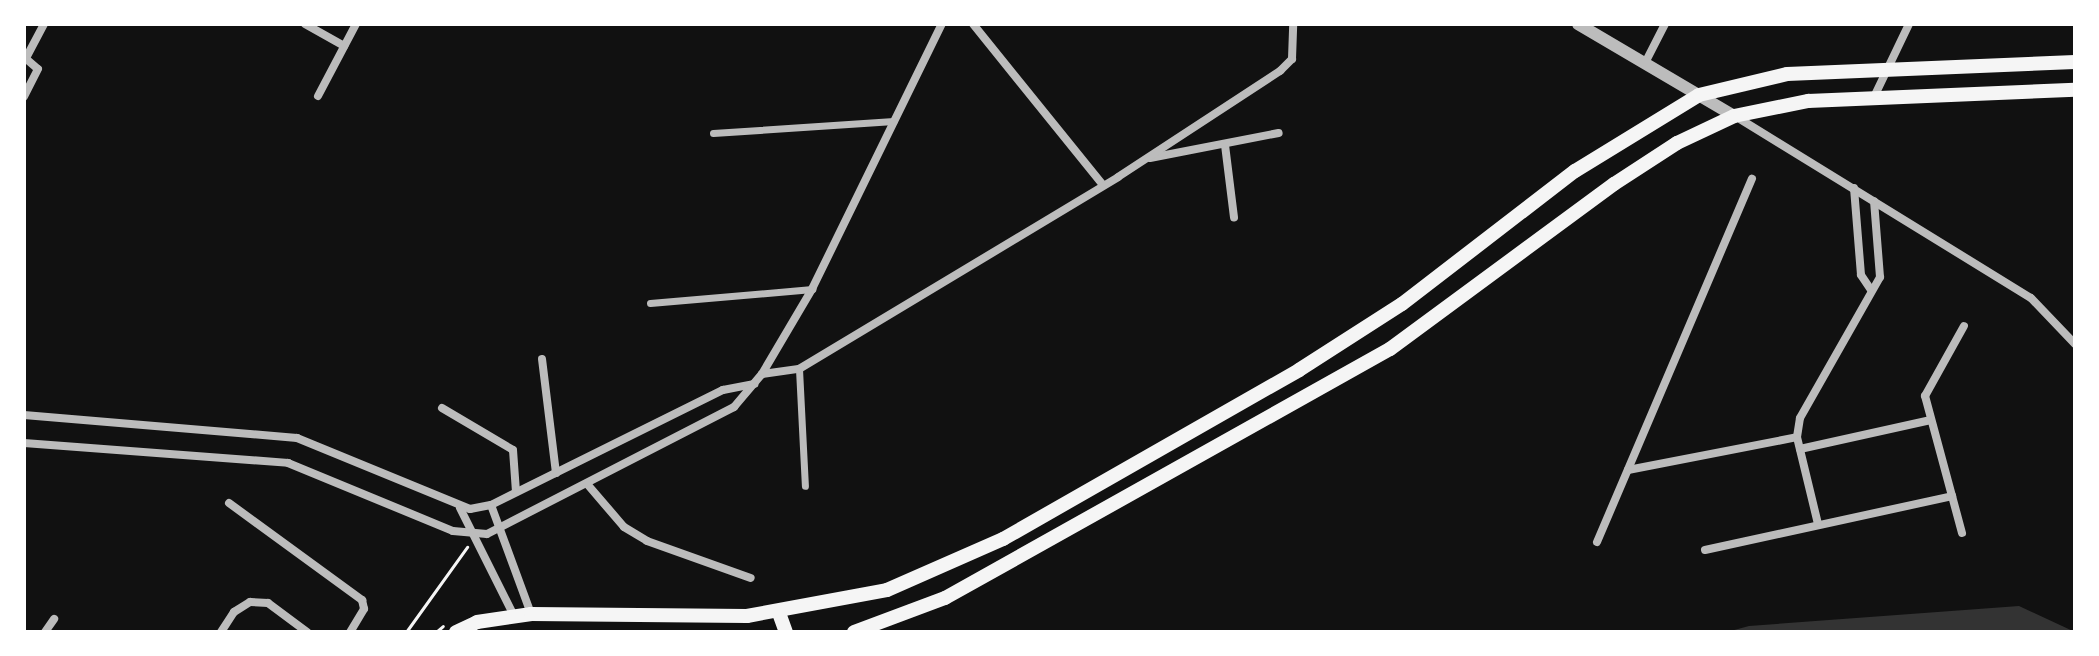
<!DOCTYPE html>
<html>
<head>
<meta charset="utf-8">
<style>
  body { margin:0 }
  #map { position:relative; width:2099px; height:656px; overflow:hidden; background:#111; font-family:"Noto Sans",sans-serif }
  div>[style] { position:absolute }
  .water>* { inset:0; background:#333 }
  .path>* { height:3px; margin:-1.5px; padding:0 1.5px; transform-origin:1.5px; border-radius:1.5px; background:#f5f5f5 }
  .pedestrian>* { height:7px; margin:-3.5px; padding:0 3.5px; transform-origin:3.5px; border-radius:3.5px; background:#bcbcbc }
  .minor>* { height:8px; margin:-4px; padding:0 4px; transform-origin:4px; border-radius:4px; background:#bcbcbc }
  .tertiary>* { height:12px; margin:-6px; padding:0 6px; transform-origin:6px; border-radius:6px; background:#bcbcbc }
  .secondary>* { height:14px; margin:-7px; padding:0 7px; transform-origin:7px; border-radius:7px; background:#f5f5f5 }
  span { translate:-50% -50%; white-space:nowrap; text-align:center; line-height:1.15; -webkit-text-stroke:6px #fff; paint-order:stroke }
  .frame { position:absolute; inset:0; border:26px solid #fff; pointer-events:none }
</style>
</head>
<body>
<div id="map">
  <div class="water">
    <div style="clip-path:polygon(2019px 606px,2075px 632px,1727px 632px,1749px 626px)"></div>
  </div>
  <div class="path">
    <div style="left:406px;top:632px;width:105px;rotate:-54.3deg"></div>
    <div style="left:436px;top:632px;width:9px;rotate:-41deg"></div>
  </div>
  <div class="pedestrian">
    <div style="left:713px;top:133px;width:181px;rotate:-3.8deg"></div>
    <div style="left:650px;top:303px;width:163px;rotate:-4.9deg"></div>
    <div style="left:799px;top:369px;width:117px;rotate:87.1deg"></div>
  </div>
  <div class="minor">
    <div style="left:305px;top:24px;width:45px;rotate:29.4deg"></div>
    <div style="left:973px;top:24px;width:207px;rotate:51.1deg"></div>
    <div style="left:24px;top:57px;width:18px;rotate:41deg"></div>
    <div style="left:38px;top:69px;width:31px;rotate:117deg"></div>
    <div style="left:26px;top:58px;width:38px;rotate:-62deg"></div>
    <div style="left:1645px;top:63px;width:44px;rotate:-62.9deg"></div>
    <div style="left:318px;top:96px;width:81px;rotate:-62.2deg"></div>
    <div style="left:1874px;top:97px;width:81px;rotate:-64.4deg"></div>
    <div style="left:1735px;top:116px;width:347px;rotate:31.6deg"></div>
    <div style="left:2031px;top:298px;width:64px;rotate:46.3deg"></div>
    <div style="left:1225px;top:145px;width:73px;rotate:82.9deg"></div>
    <div style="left:1150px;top:158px;width:131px;rotate:-11deg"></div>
    <div style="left:1854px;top:188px;width:87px;rotate:85.4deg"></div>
    <div style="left:1861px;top:275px;width:18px;rotate:56deg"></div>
    <div style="left:542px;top:359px;width:115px;rotate:83deg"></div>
    <div style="left:762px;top:374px;width:99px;rotate:-59.5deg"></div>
    <div style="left:812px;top:289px;width:295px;rotate:-63.9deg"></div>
    <div style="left:442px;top:408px;width:82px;rotate:30.6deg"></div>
    <div style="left:513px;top:450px;width:42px;rotate:85.9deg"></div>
    <div style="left:24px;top:415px;width:274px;rotate:4.8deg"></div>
    <div style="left:297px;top:438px;width:187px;rotate:22.3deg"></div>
    <div style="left:470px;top:509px;width:21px;rotate:-11deg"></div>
    <div style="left:491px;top:505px;width:259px;rotate:-26.4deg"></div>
    <div style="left:723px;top:390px;width:32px;rotate:-11deg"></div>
    <div style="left:24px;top:443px;width:265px;rotate:4.3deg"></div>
    <div style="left:288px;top:463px;width:178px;rotate:22.4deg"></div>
    <div style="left:453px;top:531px;width:34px;rotate:5deg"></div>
    <div style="left:487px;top:534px;width:278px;rotate:-27.2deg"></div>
    <div style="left:734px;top:407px;width:43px;rotate:-49.7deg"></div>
    <div style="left:762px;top:374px;width:37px;rotate:-8deg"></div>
    <div style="left:799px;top:369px;width:372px;rotate:-31deg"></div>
    <div style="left:1118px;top:177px;width:194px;rotate:-33.2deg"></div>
    <div style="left:1280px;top:71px;width:17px;rotate:-45deg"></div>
    <div style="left:1292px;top:59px;width:35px;rotate:-88deg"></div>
    <div style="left:1800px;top:449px;width:134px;rotate:-12.5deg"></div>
    <div style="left:1628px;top:470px;width:172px;rotate:-11deg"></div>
    <div style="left:588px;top:485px;width:55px;rotate:49.4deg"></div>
    <div style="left:624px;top:527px;width:27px;rotate:31deg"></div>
    <div style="left:647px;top:541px;width:110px;rotate:19.6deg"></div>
    <div style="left:229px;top:503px;width:165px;rotate:36.1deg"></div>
    <div style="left:362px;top:600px;width:9px;rotate:77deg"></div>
    <div style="left:364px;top:609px;width:27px;rotate:121deg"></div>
    <div style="left:491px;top:505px;width:116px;rotate:69.8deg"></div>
    <div style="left:460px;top:508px;width:123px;rotate:63.4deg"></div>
    <div style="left:1818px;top:524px;width:89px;rotate:-103.6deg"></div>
    <div style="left:1797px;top:437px;width:19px;rotate:-81deg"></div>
    <div style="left:1800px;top:418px;width:162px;rotate:-60.4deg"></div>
    <div style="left:1880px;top:277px;width:76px;rotate:-94.5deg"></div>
    <div style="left:1962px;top:533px;width:142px;rotate:-105.1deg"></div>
    <div style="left:1925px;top:396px;width:80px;rotate:-60.9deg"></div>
    <div style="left:1597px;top:542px;width:395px;rotate:-66.9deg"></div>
    <div style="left:1705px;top:550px;width:253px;rotate:-12.3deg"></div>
    <div style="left:45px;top:632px;width:16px;rotate:-55deg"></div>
    <div style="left:221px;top:632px;width:24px;rotate:-57deg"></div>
    <div style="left:234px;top:612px;width:19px;rotate:-32deg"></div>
    <div style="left:250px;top:602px;width:18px;rotate:3deg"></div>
    <div style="left:268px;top:603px;width:49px;rotate:36.6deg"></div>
  </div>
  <div class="tertiary">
    <div style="left:1578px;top:24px;width:181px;rotate:30.5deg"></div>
  </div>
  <div class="secondary">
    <div style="left:779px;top:613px;width:20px;rotate:70deg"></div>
    <div style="left:456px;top:632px;width:23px;rotate:-25deg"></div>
    <div style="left:477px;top:622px;width:55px;rotate:-8.4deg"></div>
    <div style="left:531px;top:614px;width:216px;rotate:0.5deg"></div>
    <div style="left:747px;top:616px;width:142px;rotate:-10.5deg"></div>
    <div style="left:887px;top:590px;width:127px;rotate:-23.7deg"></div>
    <div style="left:1003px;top:539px;width:341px;rotate:-29.7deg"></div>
    <div style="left:1299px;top:370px;width:122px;rotate:-32.7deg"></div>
    <div style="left:1402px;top:304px;width:218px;rotate:-37.6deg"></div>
    <div style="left:1575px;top:171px;width:145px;rotate:-31.5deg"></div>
    <div style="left:1699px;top:95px;width:90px;rotate:-13.4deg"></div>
    <div style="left:1787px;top:74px;width:288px;rotate:-2.4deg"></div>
    <div style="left:854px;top:632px;width:97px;rotate:-20.5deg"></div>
    <div style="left:945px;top:598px;width:510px;rotate:-29.23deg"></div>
    <div style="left:1390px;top:349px;width:278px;rotate:-36.4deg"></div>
    <div style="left:1614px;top:184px;width:75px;rotate:-33.1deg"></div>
    <div style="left:1677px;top:143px;width:63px;rotate:-25.3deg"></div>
    <div style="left:1734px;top:116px;width:76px;rotate:-11.5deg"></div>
    <div style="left:1808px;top:101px;width:267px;rotate:-2.4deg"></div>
  </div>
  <div class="frame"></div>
</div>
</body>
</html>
